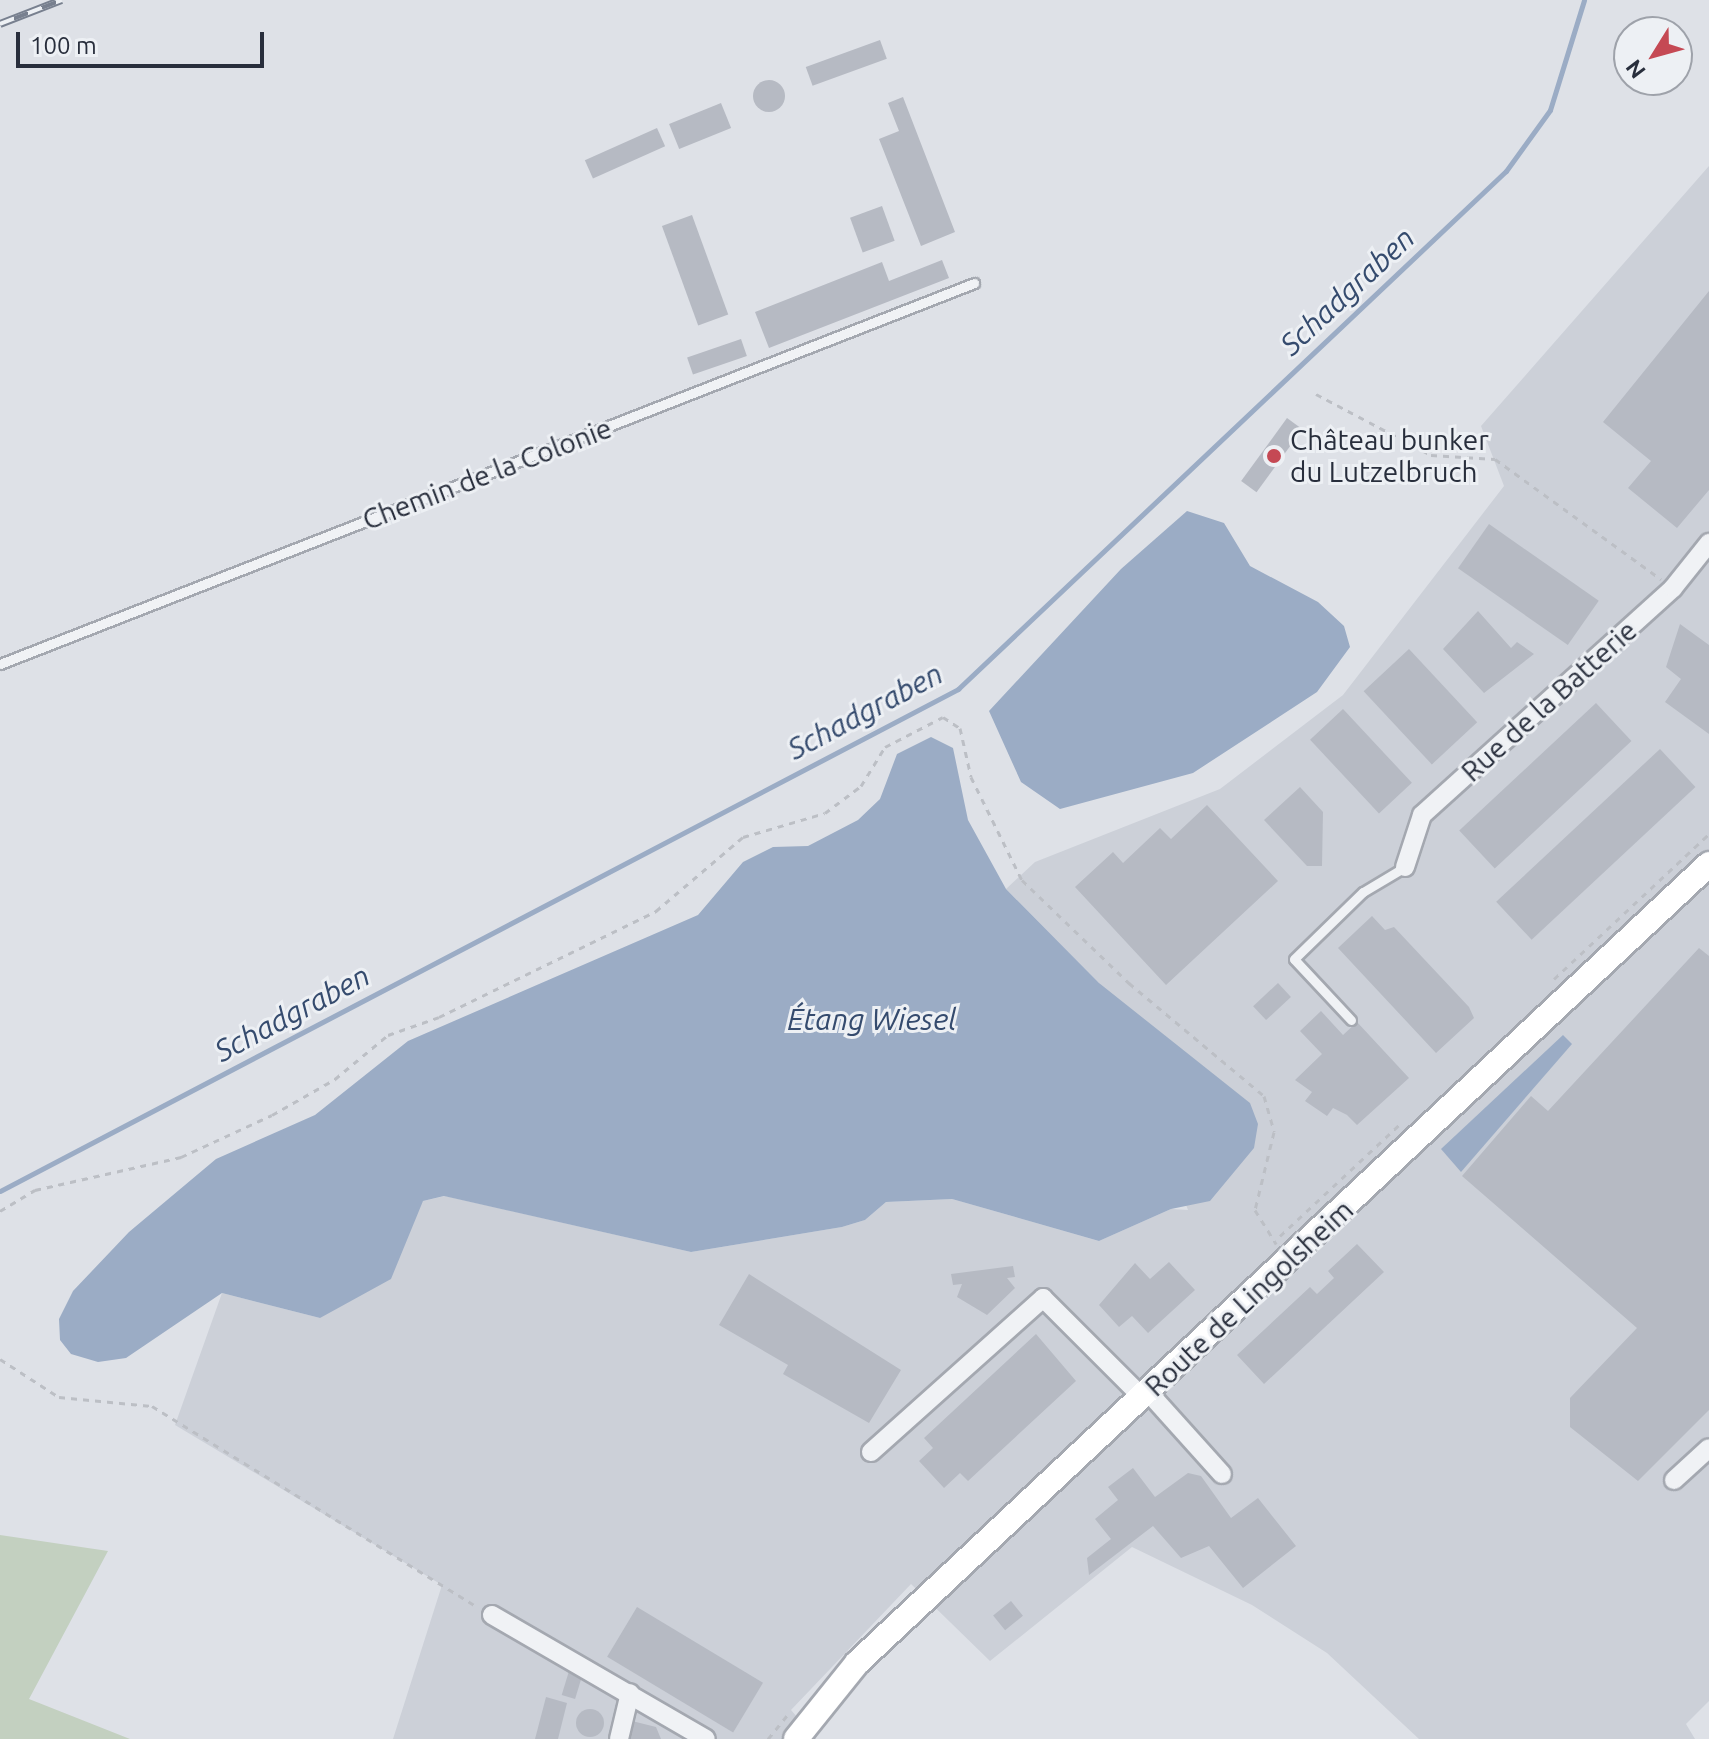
<!DOCTYPE html>
<html>
<head>
<meta charset="utf-8">
<style>
  body { margin:0 }
  #map { position:relative; width:1709px; height:1739px; overflow:hidden; background:#dee1e7; font-family:Ubuntu,sans-serif }
  div>[style] { position:absolute }
  .built>* { inset:0; background:#ccd0d8 }
  .green>* { inset:0; background:#c3d0c0 }
  .water>* { inset:0; background:#9bacc5 }
  .stream>* { height:5px; margin:-2.5px; padding:0 2.5px; transform-origin:2.5px; border-radius:2.5px; background:#9bacc5 }
  .building>* { inset:0; background:#b6bac3; transform-origin:0 0 }
  .round { border-radius:50% }
  .path>* { height:3px; margin-top:-1.5px; transform-origin:0; background:repeating-linear-gradient(90deg,#bcbfc5 0 6px,transparent 0 12px) }
  .roads { filter:drop-shadow(2px 0 #a4a8b0) drop-shadow(-2px 0 #a4a8b0) drop-shadow(0 2px #a4a8b0) drop-shadow(0 -2px #a4a8b0) }
  .service>* { height:9px; margin:-4.5px; padding:0 4.5px; transform-origin:4.5px; border-radius:4.5px; background:#f0f2f5 }
  .minor>* { height:18px; margin:-9px; padding:0 9px; transform-origin:9px; border-radius:9px; background:#f0f2f5 }
  .secondary>* { height:24px; margin:-12px; padding:0 12px; transform-origin:12px; border-radius:12px; background:#fff }
  .rail>* { height:8px; margin-top:-4px; transform-origin:0; background:repeating-linear-gradient(90deg,#edf0f4 0 15px,#78808f 0 30px); box-sizing:border-box; border-block:2px solid #78808f }
  .dots>* { width:22px; height:22px; translate:-50% -50%; box-sizing:border-box; border:4px solid #edf0f4; border-radius:50% }
  span { translate:-50% -50%; white-space:nowrap; text-align:center; line-height:1.15; -webkit-text-stroke:6px #edf0f4; paint-order:stroke }
  .poi-label { font-size:28px; color:#282e3c }
  .left { translate:0 -50%; text-align:left }
  .street-label { font-size:28px; color:#282e3c }
  .water-label { font-size:30px; color:#354b6e; font-style:italic }
  .north { position:absolute; left:1613px; top:16px; width:80px; height:80px; box-sizing:border-box; background:#edf0f4; border:2px solid #9ea2aa; border-radius:50%; rotate:233deg; font-size:22px; font-weight:700; line-height:32px; text-align:center; color:#282e3c }
  .north::after { content:''; display:block; margin:auto; width:28px; height:36px; background:#c54954; clip-path:polygon(50% 0,100% 100%,50% 72%,0 100%) }
  .scale { position:absolute; left:16px; top:32px; width:248px; height:36px; box-sizing:border-box; border:4px solid #282e3c; border-top:0; padding-left:10px; font-size:24px; line-height:28px; white-space:nowrap; color:#282e3c; -webkit-text-stroke:6px #edf0f4; paint-order:stroke }
</style>
</head>
<body>
<div id="map">
  <div class="built">
    <div style="clip-path:polygon(1709px 166px,1709px 1701px,1686px 1724px,1695px 1739px,1419px 1739px,1327px 1653px,1252px 1605px,1132px 1547px,990px 1661px,911px 1584px,791px 1710px,816px 1739px,393px 1739px,442px 1585px,175px 1425px,222px 1293px,320px 1318px,423px 1201px,445px 1196px,691px 1252px,842px 1227px,865px 1220px,886px 1202px,952px 1199px,1099px 1241px,1171px 1209px,1188px 1210px,1099px 983px,1006px 889px,1035px 862px,1220px 789px,1343px 695px,1504px 486px,1481px 426px)"></div>
  </div>
  <div class="green">
    <div style="clip-path:polygon(0 1535px,108px 1551px,29px 1699px,130px 1739px,0 1739px)"></div>
  </div>
  <div class="water">
    <div style="clip-path:polygon(1187px 511px,1224px 523px,1250px 566px,1318px 602px,1344px 626px,1350px 647px,1317px 692px,1193px 773px,1060px 809px,1021px 782px,989px 711px,1121px 569px)"></div>
    <div style="clip-path:polygon(931px 737px,953px 748px,968px 820px,1006px 889px,1099px 983px,1250px 1103px,1258px 1124px,1254px 1148px,1210px 1201px,1171px 1209px,1099px 1241px,952px 1199px,886px 1202px,865px 1220px,842px 1227px,691px 1252px,444px 1196px,423px 1201px,391px 1279px,320px 1318px,222px 1293px,126px 1358px,98px 1362px,71px 1354px,60px 1340px,59px 1319px,73px 1291px,129px 1232px,216px 1159px,315px 1115px,408px 1041px,698px 915px,743px 862px,773px 847px,808px 846px,858px 820px,880px 799px,897px 754px)"></div>
    <div style="clip-path:polygon(1563px 1035px,1572px 1044px,1461px 1172px,1441px 1149px)"></div>
  </div>
  <div class="stream">
    <div style="left:0;top:1191px;width:1082px;rotate:-27.65deg"></div>
    <div style="left:958px;top:689px;width:754px;rotate:-43.39deg"></div>
    <div style="left:1506px;top:171px;width:75px;rotate:-54.2deg"></div>
    <div style="left:1550px;top:110px;width:115px;rotate:-72.8deg"></div>
  </div>
  <div class="building">
    <div style="left:880px;top:40px;width:20px;height:79px;rotate:70deg"></div>
    <div class="round" style="left:753px;top:80px;width:32px;height:32px"></div>
    <div style="clip-path:polygon(903px 97px,955px 232px,921px 246px,879px 139px,899px 131px,888px 103px)"></div>
    <div style="left:721px;top:103px;width:27px;height:56px;rotate:68deg"></div>
    <div style="left:657px;top:128px;width:20px;height:79px;rotate:66deg"></div>
    <div style="left:882px;top:206px;width:37px;height:34px;rotate:70deg"></div>
    <div style="left:692px;top:215px;width:106px;height:32px;rotate:70deg"></div>
    <div style="clip-path:polygon(942px 260px,949px 278px,769px 348px,755px 312px,882px 262px,889px 281px)"></div>
    <div style="clip-path:polygon(1709px 291px,1709px 490px,1677px 528px,1628px 488px,1651px 461px,1603px 422px)"></div>
    <div style="left:741px;top:339px;width:18px;height:57px;rotate:71deg"></div>
    <div style="left:1287px;top:418px;width:19px;height:78px;rotate:36deg"></div>
    <div style="left:1489px;top:524px;width:134px;height:54px;rotate:35deg"></div>
    <div style="clip-path:polygon(1478px 611px,1511px 648px,1517px 642px,1534px 654px,1484px 693px,1443px 649px)"></div>
    <div style="clip-path:polygon(1680px 624px,1709px 645px,1709px 734px,1665px 702px,1681px 679px,1666px 667px)"></div>
    <div style="left:1409px;top:649px;width:100px;height:62px;rotate:47deg"></div>
    <div style="left:1596px;top:703px;width:52px;height:187px;rotate:47deg"></div>
    <div style="left:1343px;top:709px;width:101px;height:45px;rotate:47deg"></div>
    <div style="left:1660px;top:749px;width:52px;height:224px;rotate:47deg"></div>
    <div style="clip-path:polygon(1300px 787px,1323px 812px,1322px 866px,1307px 866px,1264px 820px)"></div>
    <div style="clip-path:polygon(1207px 805px,1278px 881px,1166px 985px,1075px 887px,1113px 852px,1123px 863px,1160px 828px,1171px 839px)"></div>
    <div style="clip-path:polygon(1372px 916px,1385px 930px,1394px 927px,1469px 1007px,1474px 1018px,1436px 1053px,1338px 948px)"></div>
    <div style="clip-path:polygon(1699px 948px,1709px 956px,1709px 1410px,1638px 1481px,1570px 1427px,1570px 1398px,1637px 1328px,1462px 1176px,1531px 1096px,1548px 1111px)"></div>
    <div style="left:1278px;top:983px;width:19px;height:34px;rotate:47deg"></div>
    <div style="clip-path:polygon(1321px 1011px,1343px 1035px,1357px 1022px,1409px 1078px,1357px 1125px,1347px 1115px,1333px 1108px,1327px 1116px,1305px 1101px,1312px 1092px,1295px 1080px,1322px 1054px,1300px 1031px)"></div>
    <div style="clip-path:polygon(1357px 1244px,1384px 1272px,1264px 1384px,1237px 1355px,1310px 1287px,1317px 1294px,1334px 1278px,1328px 1271px)"></div>
    <div style="clip-path:polygon(1169px 1262px,1195px 1290px,1148px 1333px,1132px 1316px,1119px 1327px,1099px 1305px,1135px 1263px,1150px 1279px)"></div>
    <div style="clip-path:polygon(1013px 1266px,1015px 1277px,1007px 1278px,1015px 1288px,987px 1315px,957px 1297px,962px 1284px,953px 1285px,951px 1274px)"></div>
    <div style="clip-path:polygon(749px 1274px,901px 1370px,869px 1423px,783px 1374px,788px 1365px,719px 1325px)"></div>
    <div style="clip-path:polygon(1036px 1334px,1076px 1381px,968px 1481px,960px 1473px,944px 1488px,919px 1461px,933px 1448px,924px 1438px)"></div>
    <div style="clip-path:polygon(1133px 1468px,1155px 1497px,1188px 1473px,1201px 1476px,1231px 1518px,1258px 1498px,1296px 1546px,1243px 1588px,1209px 1546px,1181px 1558px,1153px 1526px,1089px 1575px,1087px 1558px,1111px 1539px,1095px 1519px,1118px 1500px,1108px 1487px)"></div>
    <div style="left:1011px;top:1601px;width:19px;height:23px;rotate:51deg"></div>
    <div style="left:637px;top:1607px;width:147px;height:58px;rotate:31deg"></div>
    <div style="left:569px;top:1671px;width:14px;height:25px;rotate:17deg"></div>
    <div style="clip-path:polygon(546px 1697px,567px 1703px,558px 1739px,535px 1739px)"></div>
    <div class="round" style="left:576px;top:1709px;width:28px;height:28px"></div>
    <div style="clip-path:polygon(632px 1721px,656px 1727px,661px 1739px,628px 1739px)"></div>
  </div>
  <div class="path">
    <div style="left:1316px;top:394px;width:130px;rotate:27.9deg"></div>
    <div style="left:1431px;top:455px;width:64px;rotate:3.6deg"></div>
    <div style="left:1495px;top:459px;width:205px;rotate:35.9deg"></div>
    <div style="left:1554px;top:979px;width:212px;rotate:-43.1deg"></div>
    <div style="left:0;top:1211px;width:41px;rotate:-31deg"></div>
    <div style="left:35px;top:1190px;width:150px;rotate:-12.7deg"></div>
    <div style="left:181px;top:1157px;width:100px;rotate:-24.8deg"></div>
    <div style="left:272px;top:1115px;width:73px;rotate:-29.7deg"></div>
    <div style="left:335px;top:1079px;width:69px;rotate:-39.7deg"></div>
    <div style="left:388px;top:1035px;width:54px;rotate:-19.4deg"></div>
    <div style="left:439px;top:1017px;width:242px;rotate:-26deg"></div>
    <div style="left:656px;top:911px;width:114px;rotate:-40.4deg"></div>
    <div style="left:743px;top:837px;width:85px;rotate:-16.3deg"></div>
    <div style="left:825px;top:813px;width:45px;rotate:-36.9deg"></div>
    <div style="left:861px;top:786px;width:46px;rotate:-58.4deg"></div>
    <div style="left:885px;top:747px;width:65px;rotate:-27.3deg"></div>
    <div style="left:943px;top:717px;width:20px;rotate:33deg"></div>
    <div style="left:960px;top:728px;width:50px;rotate:77.3deg"></div>
    <div style="left:971px;top:777px;width:115px;rotate:63.7deg"></div>
    <div style="left:1022px;top:880px;width:149px;rotate:43.9deg"></div>
    <div style="left:1129px;top:983px;width:176px;rotate:39.9deg"></div>
    <div style="left:1264px;top:1096px;width:37px;rotate:74deg"></div>
    <div style="left:1274px;top:1132px;width:80px;rotate:103.7deg"></div>
    <div style="left:1255px;top:1210px;width:40px;rotate:58deg"></div>
    <div style="left:1280px;top:1236px;width:164px;rotate:-43deg"></div>
    <div style="left:0;top:1359px;width:70px;rotate:32.8deg"></div>
    <div style="left:59px;top:1397px;width:93px;rotate:5.5deg"></div>
    <div style="left:152px;top:1406px;width:383px;rotate:31.7deg"></div>
    <div style="left:768px;top:1739px;width:35px;rotate:-51deg"></div>
  </div>
  <div class="roads">
    <div class="service">
      <div style="left:0;top:664px;width:1046px;rotate:-21.36deg"></div>
      <div style="left:1351px;top:1020px;width:83px;rotate:-133.1deg"></div>
      <div style="left:1294px;top:959px;width:96px;rotate:-44.2deg"></div>
      <div style="left:1363px;top:892px;width:49px;rotate:-30.8deg"></div>
    </div>
    <div class="minor">
      <div style="left:1405px;top:867px;width:55px;rotate:-71.9deg"></div>
      <div style="left:1422px;top:815px;width:338px;rotate:-42.1deg"></div>
      <div style="left:1673px;top:588px;width:58px;rotate:-51.3deg"></div>
      <div style="left:1149px;top:1393px;width:109px;rotate:48deg"></div>
      <div style="left:871px;top:1452px;width:231px;rotate:-41.8deg"></div>
      <div style="left:1043px;top:1298px;width:141px;rotate:45deg"></div>
      <div style="left:1674px;top:1480px;width:47px;rotate:-42.4deg"></div>
      <div style="left:492px;top:1615px;width:247px;rotate:30.1deg"></div>
      <div style="left:619px;top:1739px;width:47px;rotate:-76.6deg"></div>
    </div>
    <div class="secondary">
      <div style="left:796px;top:1739px;width:97px;rotate:-51.2deg"></div>
      <div style="left:857px;top:1663px;width:1168px;rotate:-43.16deg"></div>
    </div>
  </div>
  <div class="rail">
    <div style="left:0;top:24px;width:66px;rotate:-21.2deg"></div>
  </div>
  <div class="dots">
    <div style="left:1274px;top:456px;background:#c54954"></div>
  </div>
  <div class="poi-label">
    <span class="left" style="left:1290px;top:456px">Château bunker<br>du Lutzelbruch</span>
  </div>
  <div class="street-label">
    <span style="left:487px;top:474px;rotate:-21deg">Chemin de la Colonie</span>
    <span style="left:1549px;top:701px;rotate:-42deg">Rue de la Batterie</span>
    <span style="left:1249px;top:1298px;rotate:-43deg">Route de Lingolsheim</span>
  </div>
  <div class="water-label">
    <span style="left:1347px;top:291px;rotate:-43deg">Schadgraben</span>
    <span style="left:865px;top:711px;rotate:-28deg">Schadgraben</span>
    <span style="left:292px;top:1013px;rotate:-28deg">Schadgraben</span>
    <span style="left:872px;top:1019px">Étang Wiesel</span>
  </div>
  <div class="north">N</div>
  <div class="scale">100 m</div>
</div>
</body>
</html>
